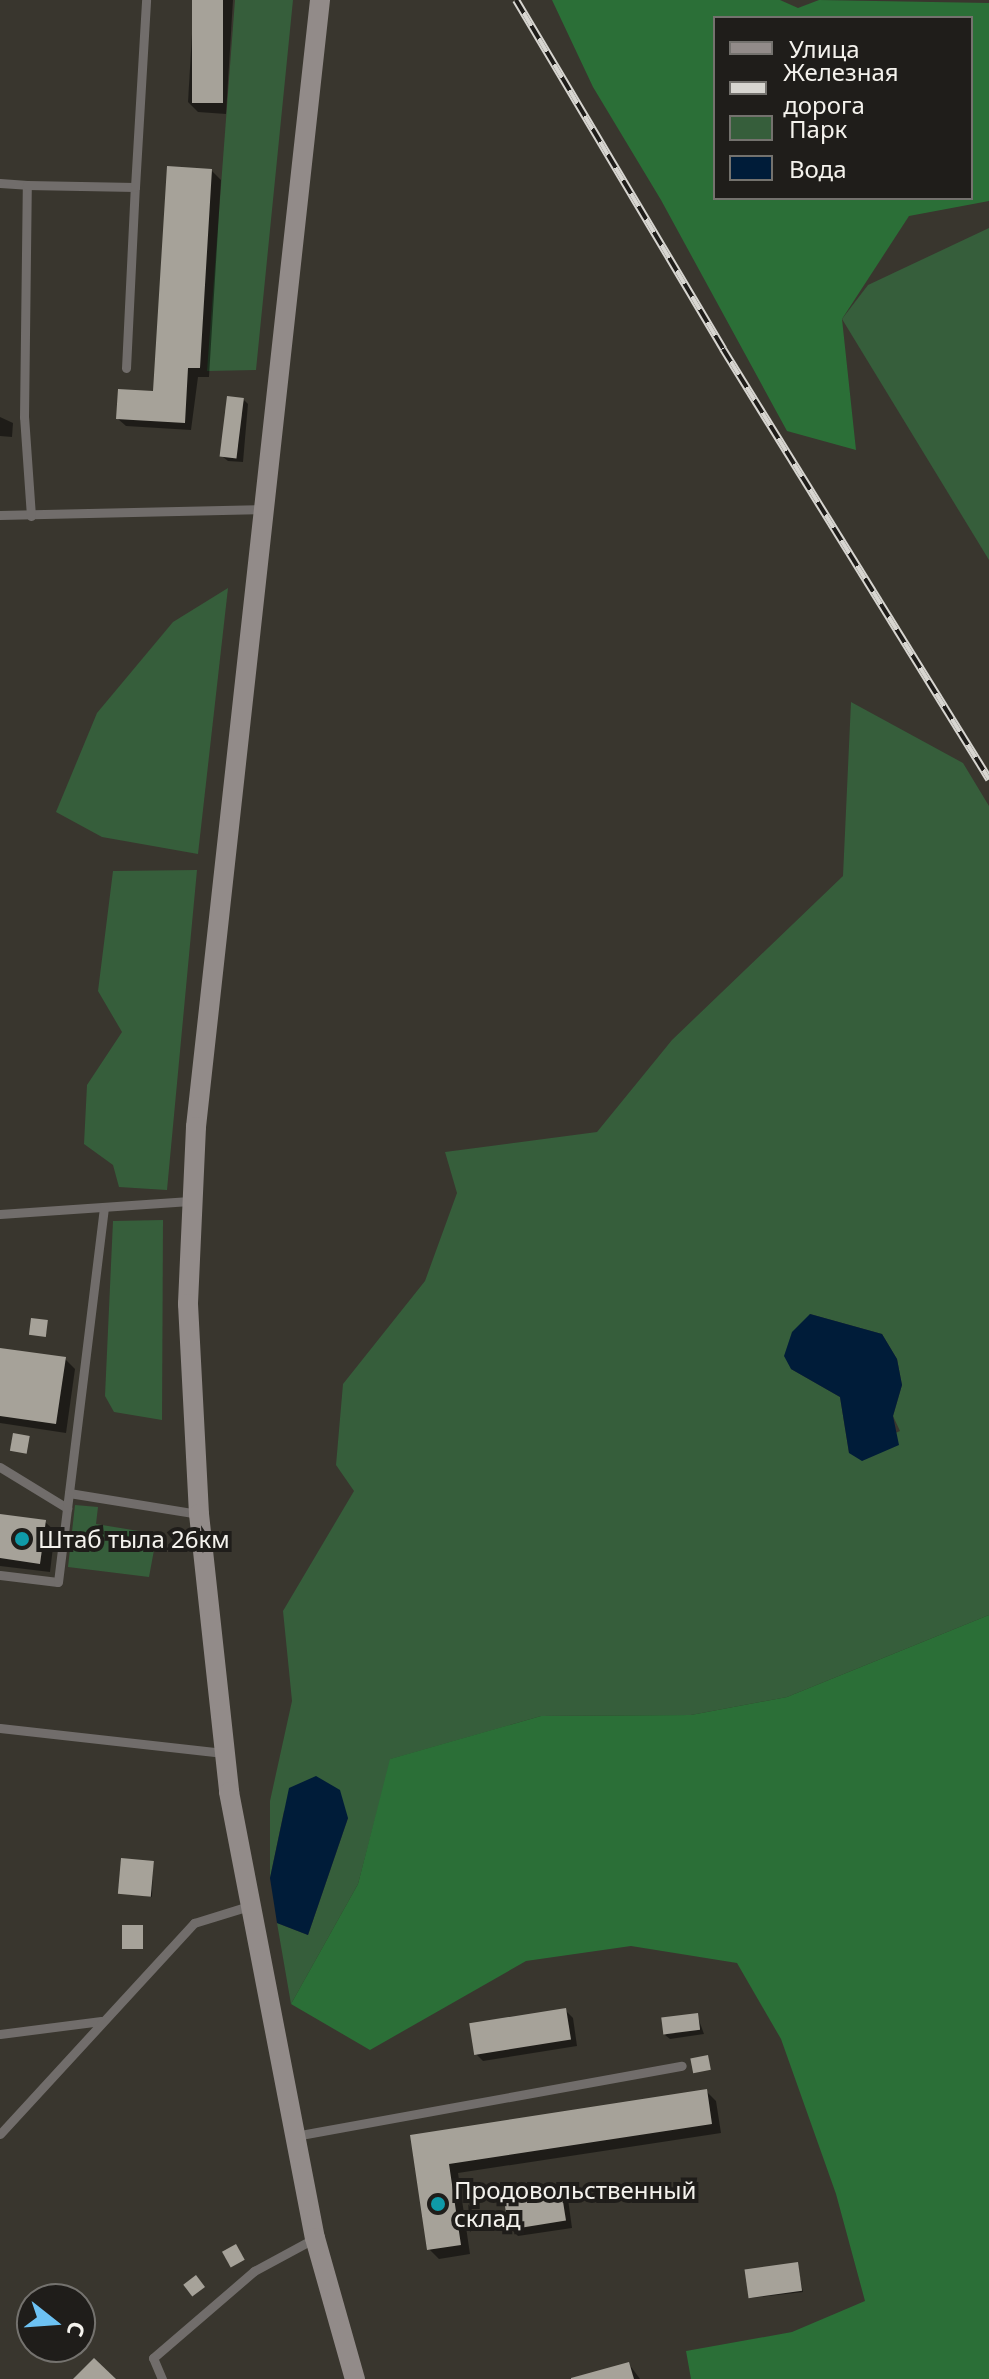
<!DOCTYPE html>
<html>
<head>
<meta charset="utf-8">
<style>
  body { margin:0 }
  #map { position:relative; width:989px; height:2379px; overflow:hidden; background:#39362e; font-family:"Noto Sans",sans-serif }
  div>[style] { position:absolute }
  .green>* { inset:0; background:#365e3b }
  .forest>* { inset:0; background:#2b6f37 }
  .water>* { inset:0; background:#001c39 }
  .shadow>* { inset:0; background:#0007 }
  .building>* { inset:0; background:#a6a299; transform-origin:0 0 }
  .lane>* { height:9px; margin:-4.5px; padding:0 4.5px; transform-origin:4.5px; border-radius:4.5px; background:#716d6b }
  .secondary>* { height:20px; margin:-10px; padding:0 10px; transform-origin:10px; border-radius:10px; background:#928b89 }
  .rail>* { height:8px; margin-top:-4px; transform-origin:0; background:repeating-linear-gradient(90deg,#1f1d1a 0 15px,#d7d5d0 0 30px); box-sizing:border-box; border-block:2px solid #d7d5d0 }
  .dots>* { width:22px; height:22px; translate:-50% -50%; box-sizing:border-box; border:4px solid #1f1d1a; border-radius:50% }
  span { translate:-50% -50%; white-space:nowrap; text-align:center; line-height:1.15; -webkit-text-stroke:8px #1f1d1a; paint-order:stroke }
  .poi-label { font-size:24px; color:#f4f2ed }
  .left { translate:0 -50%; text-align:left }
  .legend { position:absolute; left:713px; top:16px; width:260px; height:184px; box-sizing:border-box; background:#1f1d1a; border:2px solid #74726e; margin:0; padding:10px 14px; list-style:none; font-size:24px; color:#f4f2ed }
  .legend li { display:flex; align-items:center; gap:16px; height:40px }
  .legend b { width:40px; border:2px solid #74726e }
  .north { position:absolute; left:16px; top:2283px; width:80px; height:80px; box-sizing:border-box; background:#1f1d1a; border:2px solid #74726e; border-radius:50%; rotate:107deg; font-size:22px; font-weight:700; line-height:32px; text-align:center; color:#f4f2ed }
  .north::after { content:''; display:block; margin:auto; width:28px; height:36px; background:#6dc2f3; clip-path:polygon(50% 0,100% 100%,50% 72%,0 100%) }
</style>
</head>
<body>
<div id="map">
  <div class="green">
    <div style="clip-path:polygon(235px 0,293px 0,256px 370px,207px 371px)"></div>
    <div style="clip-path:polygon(989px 228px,989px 560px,842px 319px,868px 285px)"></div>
    <div style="clip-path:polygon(228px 588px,198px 854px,102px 837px,56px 812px,97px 713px,173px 622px)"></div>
    <div style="clip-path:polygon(evenodd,851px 702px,963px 763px,989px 806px,989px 1615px,787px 1697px,691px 1715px,541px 1716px,391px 1759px,358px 1884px,291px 2004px,277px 1923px,308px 1935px,348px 1818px,284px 1811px,270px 1878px,270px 1801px,292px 1701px,283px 1611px,354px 1491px,336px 1465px,343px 1384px,425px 1281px,457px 1193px,445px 1152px,597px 1132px,672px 1040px,843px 876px,851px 702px,810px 1314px,882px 1334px,897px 1359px,902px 1385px,893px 1416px,900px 1431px,849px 1453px,840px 1397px,791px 1369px,810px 1314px)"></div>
    <div style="clip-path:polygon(197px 870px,167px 1190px,119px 1187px,113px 1165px,84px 1144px,87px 1085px,122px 1032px,98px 991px,113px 871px)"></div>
    <div style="clip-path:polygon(163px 1220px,162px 1420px,114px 1412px,105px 1396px,113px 1221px)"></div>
    <div style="clip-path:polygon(75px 1505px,98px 1507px,96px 1524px,157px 1534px,149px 1577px,68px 1567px)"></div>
  </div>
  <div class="forest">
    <div style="clip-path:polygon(evenodd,552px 0,780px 0,798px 8px,819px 0,989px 3px,989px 201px,909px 216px,842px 319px,856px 450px,787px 431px,661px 200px,593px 87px,552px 0,715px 18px,971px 18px,971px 198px,715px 198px,715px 18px)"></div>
    <div style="clip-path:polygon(989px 1615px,989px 2379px,691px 2379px,686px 2351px,792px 2332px,865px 2301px,836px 2194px,781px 2039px,737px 1963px,631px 1946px,526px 1961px,370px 2050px,291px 2004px,358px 1884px,390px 1759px,541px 1716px,691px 1715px,787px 1697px)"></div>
  </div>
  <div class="water">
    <div style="clip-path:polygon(810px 1314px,882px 1334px,897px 1359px,902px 1385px,893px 1416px,899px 1445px,862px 1461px,849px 1453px,840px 1397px,791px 1369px,784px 1356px,792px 1332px)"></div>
    <div style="clip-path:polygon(316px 1776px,340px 1790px,348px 1818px,308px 1935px,277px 1923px,270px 1878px,289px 1788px)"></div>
  </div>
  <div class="shadow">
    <div style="clip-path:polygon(194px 0,233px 0,226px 114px,198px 112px,188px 102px)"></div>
    <div style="clip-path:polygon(212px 171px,221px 180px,209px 377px,198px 377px,191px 430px,126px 426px,118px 419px,155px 393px)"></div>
    <div style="clip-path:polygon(244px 400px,248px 404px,243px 462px,228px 461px,223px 457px)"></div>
    <div style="clip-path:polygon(0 417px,13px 423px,12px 437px,0 436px)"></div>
    <div style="clip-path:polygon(0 1350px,65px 1359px,75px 1369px,66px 1433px,0 1423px)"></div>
    <div style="clip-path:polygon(0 1516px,45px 1522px,55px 1531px,50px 1572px,0 1566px)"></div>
    <div style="clip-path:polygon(153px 1863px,152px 1897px,120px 1893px)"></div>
    <div style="clip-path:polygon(565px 2010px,573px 2018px,577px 2046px,483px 2061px,476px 2054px)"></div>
    <div style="clip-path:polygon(697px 2015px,704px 2034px,670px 2039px,665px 2035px)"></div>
    <div style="clip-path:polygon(706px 2091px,716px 2101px,721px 2133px,458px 2173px,470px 2254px,439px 2259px,429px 2249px,412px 2136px)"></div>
    <div style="clip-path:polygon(560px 2191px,568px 2199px,572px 2228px,518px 2236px,511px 2229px)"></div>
    <div style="clip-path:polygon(797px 2264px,803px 2292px,751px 2298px)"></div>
    <div style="clip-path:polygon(629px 2364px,640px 2379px,575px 2379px)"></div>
  </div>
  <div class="building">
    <div style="left:192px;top:0;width:31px;height:103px"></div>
    <div style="clip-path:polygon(167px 166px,212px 169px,200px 368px,188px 368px,185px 423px,116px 419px,118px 389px,153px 391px)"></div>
    <div style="left:227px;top:396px;width:17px;height:61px;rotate:7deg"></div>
    <div style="left:31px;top:1318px;width:17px;height:17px;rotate:7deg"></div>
    <div style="clip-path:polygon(0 1348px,66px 1357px,56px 1424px,0 1416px)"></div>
    <div style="left:13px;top:1433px;width:17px;height:18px;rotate:10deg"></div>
    <div style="clip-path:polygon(0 1514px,46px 1520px,40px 1564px,0 1558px)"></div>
    <div style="left:121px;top:1858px;width:33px;height:36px;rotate:5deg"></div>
    <div style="left:143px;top:1925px;width:24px;height:21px;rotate:90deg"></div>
    <div style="left:566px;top:2008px;width:32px;height:98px;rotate:81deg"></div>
    <div style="left:698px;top:2013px;width:17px;height:37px;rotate:83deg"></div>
    <div style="left:708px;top:2055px;width:15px;height:18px;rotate:79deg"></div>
    <div style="clip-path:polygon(707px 2089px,712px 2124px,449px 2164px,461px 2245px,427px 2250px,410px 2135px)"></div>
    <div style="left:561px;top:2189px;width:32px;height:58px;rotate:81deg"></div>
    <div style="left:236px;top:2244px;width:18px;height:16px;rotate:61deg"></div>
    <div style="left:798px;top:2262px;width:29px;height:54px;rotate:82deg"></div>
    <div style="left:196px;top:2275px;width:15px;height:16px;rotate:53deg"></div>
    <div style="clip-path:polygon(94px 2358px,116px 2379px,73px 2379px)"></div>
    <div style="clip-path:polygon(629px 2362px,634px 2379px,571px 2379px,571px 2378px)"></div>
  </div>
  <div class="lane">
    <div style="left:0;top:183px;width:27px;rotate:4deg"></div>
    <div style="left:126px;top:368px;width:181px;rotate:-87.2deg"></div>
    <div style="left:0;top:515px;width:265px;rotate:-1.3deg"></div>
    <div style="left:31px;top:516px;width:99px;rotate:-94deg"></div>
    <div style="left:24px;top:417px;width:232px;rotate:-89.3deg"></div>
    <div style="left:27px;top:185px;width:108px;rotate:1.1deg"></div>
    <div style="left:135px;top:187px;width:187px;rotate:-86.6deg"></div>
    <div style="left:0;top:1214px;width:190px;rotate:-3.9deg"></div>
    <div style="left:0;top:1467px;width:79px;rotate:31.5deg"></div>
    <div style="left:69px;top:1493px;width:132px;rotate:9.2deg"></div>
    <div style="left:0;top:1575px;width:58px;rotate:6.9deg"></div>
    <div style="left:58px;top:1582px;width:377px;rotate:-83deg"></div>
    <div style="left:0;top:1728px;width:225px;rotate:6.4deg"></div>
    <div style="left:0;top:2034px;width:102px;rotate:-7.3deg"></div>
    <div style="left:0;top:2134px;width:287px;rotate:-47.4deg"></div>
    <div style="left:194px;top:1923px;width:58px;rotate:-17.2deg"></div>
    <div style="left:295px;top:2136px;width:393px;rotate:-10.3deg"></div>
    <div style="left:162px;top:2379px;width:23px;rotate:-113deg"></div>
    <div style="left:153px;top:2358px;width:133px;rotate:-40.7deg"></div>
    <div style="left:254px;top:2271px;width:69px;rotate:-28.4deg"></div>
  </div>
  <div class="secondary">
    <div style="left:320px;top:0;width:1134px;rotate:96.28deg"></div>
    <div style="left:196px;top:1127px;width:177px;rotate:92.6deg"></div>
    <div style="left:188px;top:1304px;width:210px;rotate:87deg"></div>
    <div style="left:199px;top:1514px;width:280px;rotate:83.8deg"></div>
    <div style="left:229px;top:1792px;width:454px;rotate:79.1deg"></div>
    <div style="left:315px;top:2238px;width:147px;rotate:74.2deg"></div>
  </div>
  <div class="rail">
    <div style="left:516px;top:0;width:406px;rotate:59.3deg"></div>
    <div style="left:723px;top:349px;width:506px;rotate:58.26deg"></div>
  </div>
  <div class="dots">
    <div style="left:22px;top:1539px;background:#0f9aa8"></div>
    <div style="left:438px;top:2204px;background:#0f9aa8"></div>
  </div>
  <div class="poi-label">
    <span class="left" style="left:38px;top:1539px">Штаб тыла 26км</span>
    <span class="left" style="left:454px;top:2204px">Продовольственный<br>склад</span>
  </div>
  <ul class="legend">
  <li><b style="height:10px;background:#928b89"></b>Улица</li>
  <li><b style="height:10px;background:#d7d5d0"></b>Железная дорога</li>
  <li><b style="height:22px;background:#365e3b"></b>Парк</li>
  <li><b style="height:22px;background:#001c39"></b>Вода</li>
  </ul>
  <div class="north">С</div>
</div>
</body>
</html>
